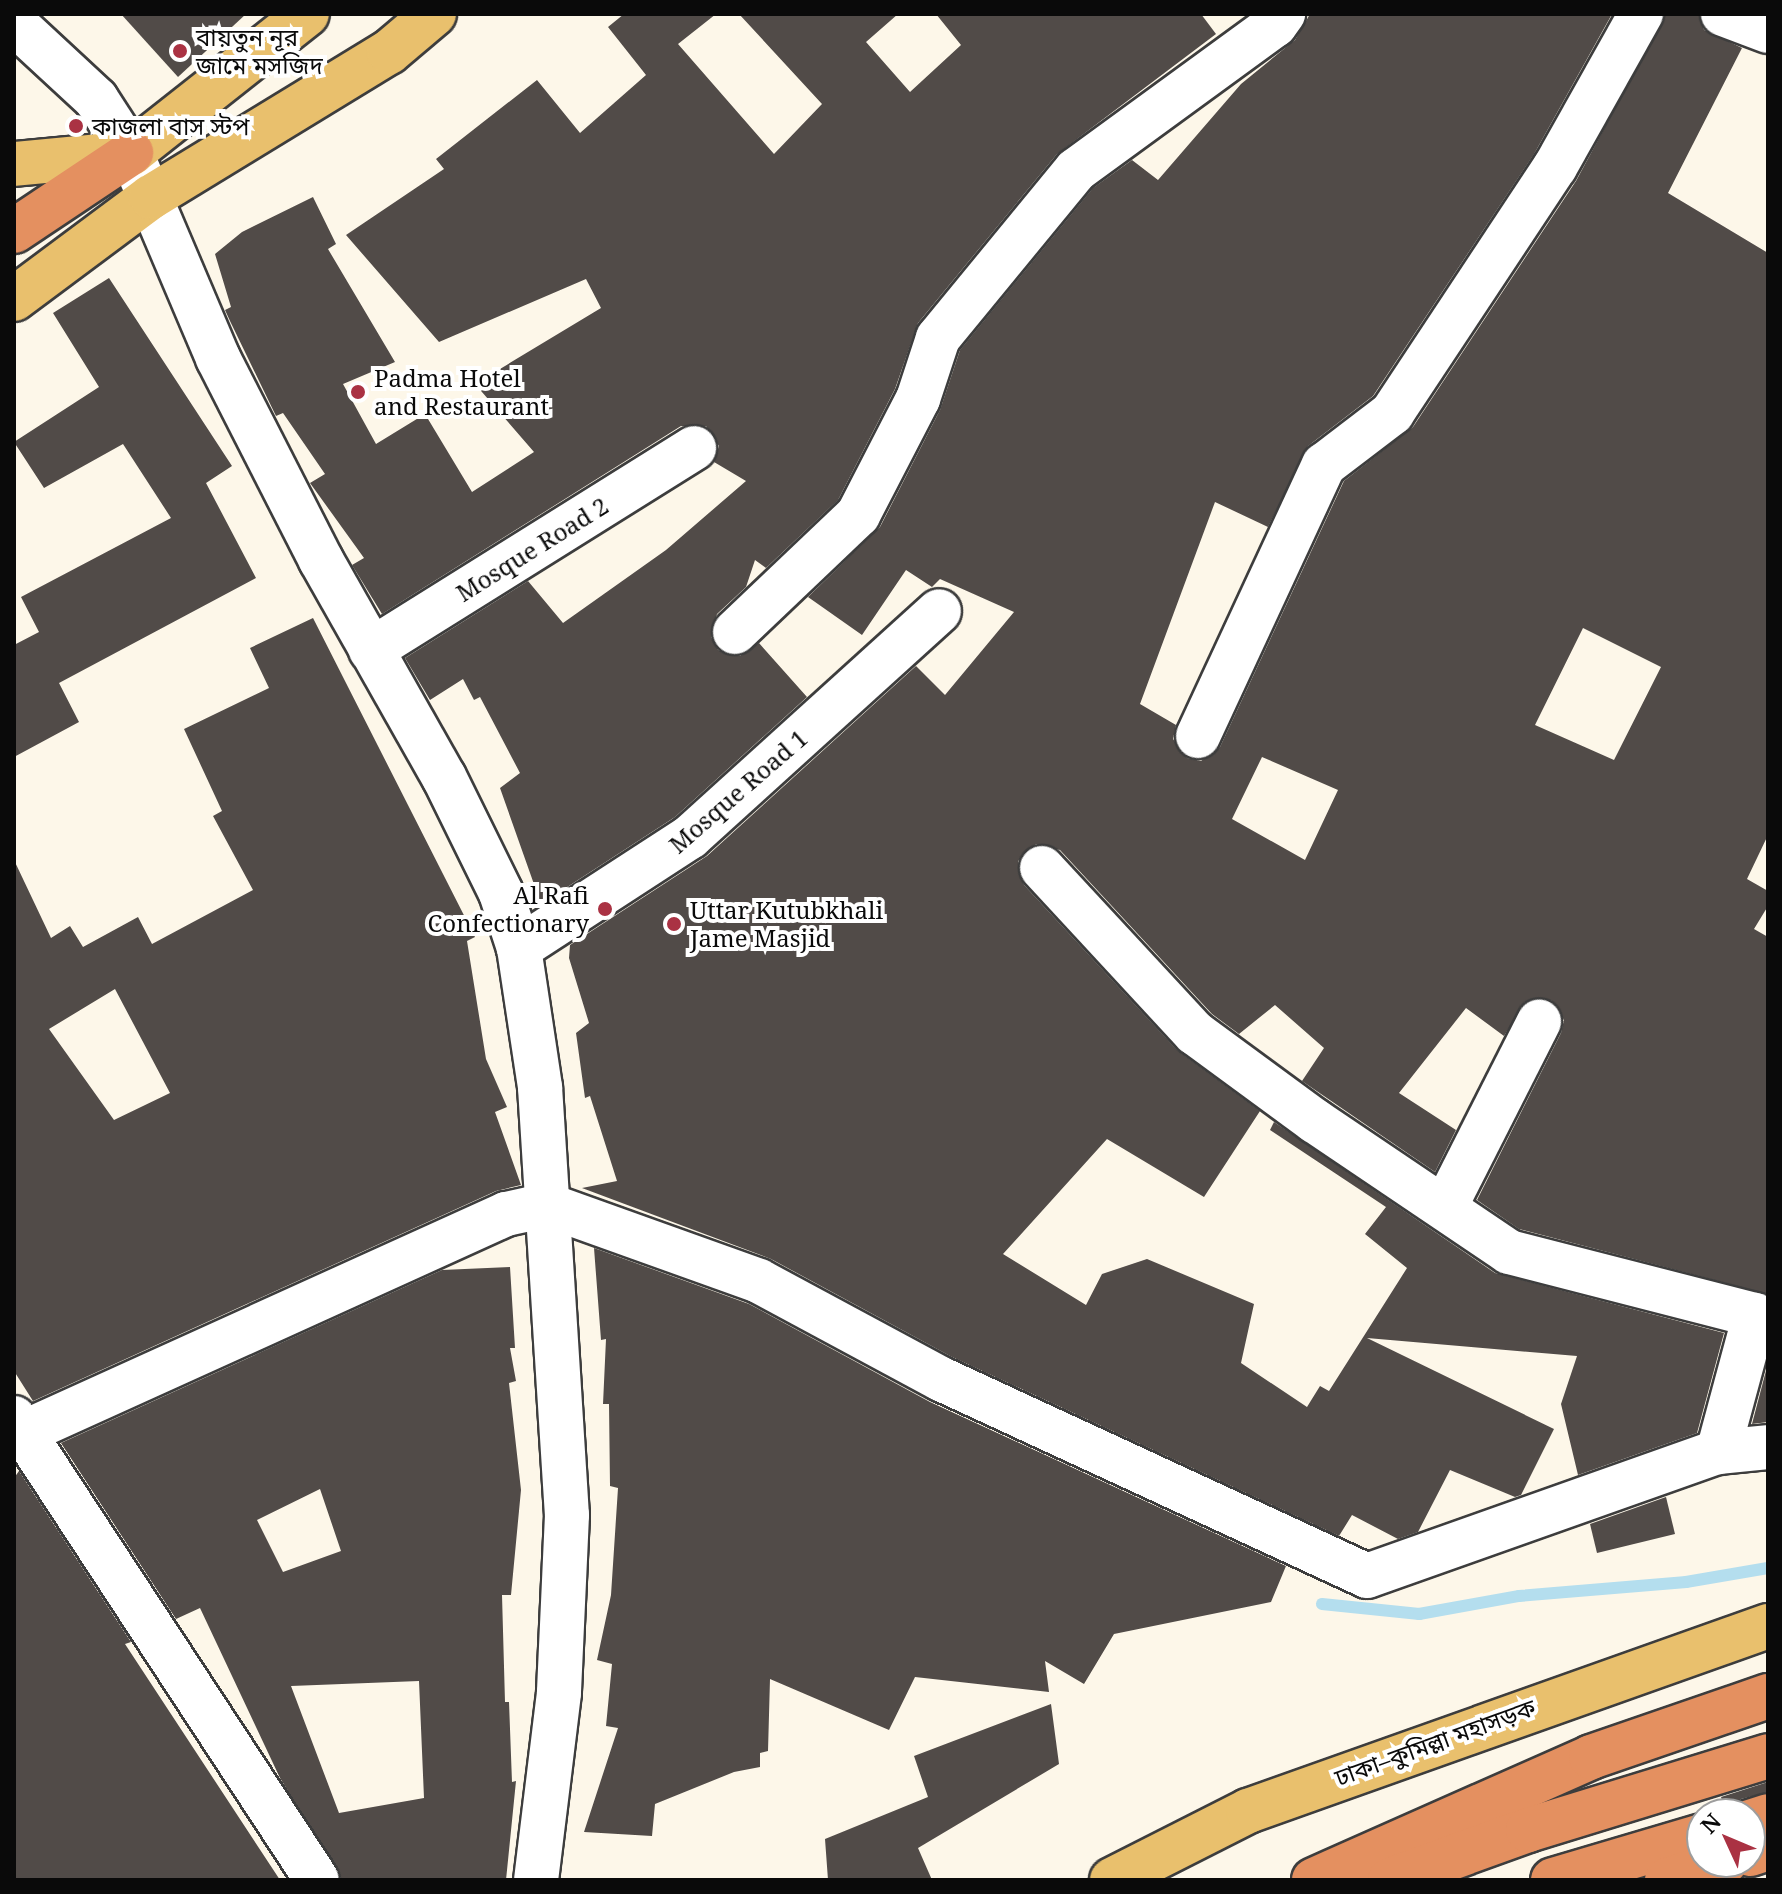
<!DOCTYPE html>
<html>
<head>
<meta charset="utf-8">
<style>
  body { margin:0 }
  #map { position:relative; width:1782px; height:1894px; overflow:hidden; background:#fdf7e9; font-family:"Noto Serif","Noto Sans Bengali",serif }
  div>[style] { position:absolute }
  .stream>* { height:12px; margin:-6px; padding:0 6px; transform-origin:6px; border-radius:6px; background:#b4deee }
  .building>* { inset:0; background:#514b48 }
  .roads { filter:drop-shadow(2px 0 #3d3d3d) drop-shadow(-2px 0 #3d3d3d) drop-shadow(0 2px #3d3d3d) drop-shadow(0 -2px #3d3d3d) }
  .street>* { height:44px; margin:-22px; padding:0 22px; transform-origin:22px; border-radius:22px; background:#fff }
  .primary>* { height:44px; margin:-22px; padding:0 22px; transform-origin:22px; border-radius:22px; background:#e9c06d }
  .highway>* { height:44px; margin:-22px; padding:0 22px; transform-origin:22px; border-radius:22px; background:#e49060 }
  .dots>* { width:22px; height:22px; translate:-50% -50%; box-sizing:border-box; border:4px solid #fff; border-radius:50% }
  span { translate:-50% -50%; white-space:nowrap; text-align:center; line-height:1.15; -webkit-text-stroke:8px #fff; paint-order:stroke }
  .poi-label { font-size:24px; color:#0a0a0a }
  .left { translate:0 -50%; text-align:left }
  .right { translate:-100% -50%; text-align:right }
  .street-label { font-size:24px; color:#0a0a0a }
  .frame { position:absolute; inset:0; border:16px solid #0a0a0a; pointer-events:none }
  .north { position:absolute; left:1686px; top:1798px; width:80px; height:80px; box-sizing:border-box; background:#fff; border:2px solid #9d9d9d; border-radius:50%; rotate:314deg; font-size:22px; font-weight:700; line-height:32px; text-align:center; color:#0a0a0a }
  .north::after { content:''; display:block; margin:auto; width:28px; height:36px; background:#aa3243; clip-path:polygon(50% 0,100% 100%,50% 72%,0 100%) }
</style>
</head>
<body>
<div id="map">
  <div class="stream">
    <div style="left:1322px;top:1604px;width:98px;rotate:5.9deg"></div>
    <div style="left:1419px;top:1614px;width:102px;rotate:-10.2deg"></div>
    <div style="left:1519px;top:1596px;width:168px;rotate:-4.8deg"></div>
    <div style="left:1686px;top:1582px;width:83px;rotate:-9.7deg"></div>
  </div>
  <div class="building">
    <div style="clip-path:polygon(121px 14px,246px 14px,178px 77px)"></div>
    <div style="clip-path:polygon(624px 14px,716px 14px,678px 44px,774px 154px,822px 104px,739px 14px,898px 14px,866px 42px,910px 92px,961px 45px,936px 14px,1201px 14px,1216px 34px,1057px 154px,918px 323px,895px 389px,838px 500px,766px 568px,755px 560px,746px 587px,717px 614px,711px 637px,718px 650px,740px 656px,759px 643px,807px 697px,675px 817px,541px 904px,500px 788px,520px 773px,480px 697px,474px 700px,463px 679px,430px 700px,405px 658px,528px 581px,563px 623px,666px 550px,746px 481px,714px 462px,719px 446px,706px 426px,681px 426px,382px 614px,352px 565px,364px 558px,310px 483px,325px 474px,283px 413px,276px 416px,230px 321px,225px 310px,231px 307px,215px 254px,242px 232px,313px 197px,336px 244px,328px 249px,395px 362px,343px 384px,376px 444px,425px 414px,472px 492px,534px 452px,475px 384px,601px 308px,586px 279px,439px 342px,346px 235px,444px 169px,436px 159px,537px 80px,580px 133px,646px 75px,608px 27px)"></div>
    <div style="clip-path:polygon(evenodd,1310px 14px,1612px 14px,1534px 154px,1373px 396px,1308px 446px,1268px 527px,1215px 502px,1140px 704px,1176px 725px,1173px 739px,1187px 758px,1201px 761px,1220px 747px,1344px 481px,1413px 427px,1576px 181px,1666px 14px,1699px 14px,1704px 30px,1742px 48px,1668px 193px,1768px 253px,1768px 835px,1747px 879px,1768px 891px,1768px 906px,1754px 929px,1768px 937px,1768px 1294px,1519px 1229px,1477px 1200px,1561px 1033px,1564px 1020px,1551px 1000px,1525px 1002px,1504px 1036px,1466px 1008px,1399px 1093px,1456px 1130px,1435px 1172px,1302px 1081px,1324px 1048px,1275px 1005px,1239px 1034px,1212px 1014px,1060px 850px,1036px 844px,1018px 861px,1024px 885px,1177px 1050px,1260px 1111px,1204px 1197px,1107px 1139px,1003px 1254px,1086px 1305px,1102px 1274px,1147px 1259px,1254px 1304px,1241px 1363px,1307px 1407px,1320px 1386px,1329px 1391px,1407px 1268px,1365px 1234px,1386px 1207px,1270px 1130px,1274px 1122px,1495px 1273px,1724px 1333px,1697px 1433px,1578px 1475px,1561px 1404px,1577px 1356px,1367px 1338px,1554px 1429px,1521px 1495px,1515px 1497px,1450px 1470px,1418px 1532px,1398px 1539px,1352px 1515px,1339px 1536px,952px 1357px,771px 1259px,582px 1188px,617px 1181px,590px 1096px,585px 1098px,576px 1033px,589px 1023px,569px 958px,570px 945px,707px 856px,916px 666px,945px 695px,1014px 612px,940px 579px,932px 587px,906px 570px,862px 635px,808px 597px,880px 527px,940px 410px,960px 350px,1093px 188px,1132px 160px,1158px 180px,1241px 84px,1295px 40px,1310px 14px,1583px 628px,1661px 667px,1614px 760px,1535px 725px,1583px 628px,1310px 14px,1262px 757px,1338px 790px,1305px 860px,1232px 819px,1262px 757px)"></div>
    <div style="clip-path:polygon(109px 278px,232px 466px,206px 483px,256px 578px,59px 683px,79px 722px,14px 757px,14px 645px,39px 632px,21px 597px,171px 518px,123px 444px,44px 488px,14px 442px,99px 387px,53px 313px)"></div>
    <div style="clip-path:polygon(evenodd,313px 618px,475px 937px,467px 941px,486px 1059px,507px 1107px,495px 1112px,521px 1185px,496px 1191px,33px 1401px,14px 1371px,14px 860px,51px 938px,70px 926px,83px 947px,138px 917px,152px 944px,253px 890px,213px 816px,222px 811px,184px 729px,269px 688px,250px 648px,313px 618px,115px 989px,170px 1093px,114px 1120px,49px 1029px,115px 989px)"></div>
    <div style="clip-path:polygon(594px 1248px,749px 1304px,930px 1402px,1286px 1566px,1271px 1602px,1114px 1634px,1084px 1684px,1045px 1661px,1049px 1692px,915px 1677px,889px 1730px,770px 1679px,768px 1751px,760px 1753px,760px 1767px,734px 1772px,655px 1804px,652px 1836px,584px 1832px,618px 1728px,606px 1726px,612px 1664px,597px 1660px,611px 1595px,618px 1488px,610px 1486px,609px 1404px,603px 1404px,606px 1339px,601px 1340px)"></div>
    <div style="clip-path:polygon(evenodd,510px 1267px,515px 1348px,510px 1348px,516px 1381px,509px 1383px,521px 1490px,511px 1595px,502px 1595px,505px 1702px,509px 1702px,512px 1782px,516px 1781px,506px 1880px,342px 1880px,280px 1778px,200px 1608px,176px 1619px,61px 1443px,442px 1270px,510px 1267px,320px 1489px,341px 1551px,283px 1572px,257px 1520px,320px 1489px,510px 1267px,419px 1681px,424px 1798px,339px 1813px,291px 1686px,419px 1681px)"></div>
    <div style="clip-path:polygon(1768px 1363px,1768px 1422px,1752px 1424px)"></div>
    <div style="clip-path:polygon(19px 1471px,131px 1642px,125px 1644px,280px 1880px,14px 1880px,14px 1478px)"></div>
    <div style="clip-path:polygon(1666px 1497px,1675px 1534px,1597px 1553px,1590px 1524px)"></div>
    <div style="clip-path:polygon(1051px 1704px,1059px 1764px,918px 1848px,932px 1880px,828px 1880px,825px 1839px,928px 1797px,914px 1756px)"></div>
    <div style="clip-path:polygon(1768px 1782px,1768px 1792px,1741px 1799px,1727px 1814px,1721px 1797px)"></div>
  </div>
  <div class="roads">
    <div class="street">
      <div style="left:1723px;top:14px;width:48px;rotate:20.7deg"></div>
      <div style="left:14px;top:23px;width:112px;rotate:42.8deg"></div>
      <div style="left:96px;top:99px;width:64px;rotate:57.1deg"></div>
      <div style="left:131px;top:153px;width:223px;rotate:67deg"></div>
      <div style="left:218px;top:358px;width:227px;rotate:63deg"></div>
      <div style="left:321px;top:560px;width:249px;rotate:60.5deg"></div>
      <div style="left:444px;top:777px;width:129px;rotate:63.8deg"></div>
      <div style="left:501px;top:893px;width:58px;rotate:71.9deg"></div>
      <div style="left:519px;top:948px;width:141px;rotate:81.4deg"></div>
      <div style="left:540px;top:1087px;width:429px;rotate:86.4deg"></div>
      <div style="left:567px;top:1515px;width:178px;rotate:92.6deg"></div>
      <div style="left:559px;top:1693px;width:188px;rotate:97deg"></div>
      <div style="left:735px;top:632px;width:170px;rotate:-43.6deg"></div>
      <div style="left:858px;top:515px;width:131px;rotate:-62.7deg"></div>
      <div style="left:918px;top:399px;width:64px;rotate:-71.8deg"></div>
      <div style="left:938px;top:338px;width:217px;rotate:-50.6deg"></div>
      <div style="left:1076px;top:170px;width:246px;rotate:-36.1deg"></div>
      <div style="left:1275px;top:25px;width:14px;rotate:-54deg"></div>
      <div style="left:371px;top:650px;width:381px;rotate:-32deg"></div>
      <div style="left:1198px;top:736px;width:299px;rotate:-65.1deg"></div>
      <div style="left:1324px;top:465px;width:86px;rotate:-37.4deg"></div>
      <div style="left:1392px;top:413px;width:295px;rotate:-56.5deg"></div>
      <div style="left:1555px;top:167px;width:176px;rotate:-60.7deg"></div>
      <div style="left:1042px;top:868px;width:225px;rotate:47.2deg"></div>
      <div style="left:1195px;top:1033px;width:149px;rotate:36.3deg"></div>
      <div style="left:1315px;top:1121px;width:234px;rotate:34deg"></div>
      <div style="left:1509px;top:1252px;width:254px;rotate:14.4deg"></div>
      <div style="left:1755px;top:1315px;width:142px;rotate:105.1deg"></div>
      <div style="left:519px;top:948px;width:204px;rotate:-33deg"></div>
      <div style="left:690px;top:837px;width:336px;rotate:-42.2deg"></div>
      <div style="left:1445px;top:1207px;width:208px;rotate:-63.1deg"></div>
      <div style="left:14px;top:1418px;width:552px;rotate:56.74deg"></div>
      <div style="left:25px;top:1432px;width:528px;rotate:-24.38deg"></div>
      <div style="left:506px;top:1214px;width:42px;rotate:-12.4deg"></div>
      <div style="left:547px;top:1205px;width:225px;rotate:19.7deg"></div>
      <div style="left:759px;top:1281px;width:207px;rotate:28.3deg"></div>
      <div style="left:941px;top:1379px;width:469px;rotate:24.8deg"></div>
      <div style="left:1367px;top:1576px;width:372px;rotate:-19.5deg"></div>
      <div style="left:1718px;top:1452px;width:50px;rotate:-5.7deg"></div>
    </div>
    <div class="primary">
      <div style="left:14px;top:164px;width:118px;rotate:-5.4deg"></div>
      <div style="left:131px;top:153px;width:224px;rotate:-38.3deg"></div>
      <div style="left:14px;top:299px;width:171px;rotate:-36.7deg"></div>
      <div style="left:151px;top:197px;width:279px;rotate:-31.4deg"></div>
      <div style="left:389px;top:52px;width:59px;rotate:-40.2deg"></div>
      <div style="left:1112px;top:1880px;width:153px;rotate:-26.9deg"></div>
      <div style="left:1248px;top:1811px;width:552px;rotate:-19.58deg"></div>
    </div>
    <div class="highway">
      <div style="left:14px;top:231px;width:141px;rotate:-33.7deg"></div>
      <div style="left:1750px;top:1822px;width:19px;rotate:-18deg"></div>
      <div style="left:1750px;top:1854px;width:19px;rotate:-18deg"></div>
      <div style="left:1314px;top:1880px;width:303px;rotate:-23.9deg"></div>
      <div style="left:1591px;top:1757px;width:187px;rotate:-19deg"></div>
      <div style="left:1390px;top:1880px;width:147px;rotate:-19.9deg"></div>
      <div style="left:1528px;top:1830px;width:251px;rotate:-17.1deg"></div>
      <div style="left:1553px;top:1880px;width:155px;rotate:-16.5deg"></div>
      <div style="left:1667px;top:1880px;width:61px;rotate:-17.2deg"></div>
    </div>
  </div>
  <div class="dots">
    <div style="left:180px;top:51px;background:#aa3243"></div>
    <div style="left:76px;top:126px;background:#aa3243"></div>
    <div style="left:358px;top:392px;background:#aa3243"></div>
    <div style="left:605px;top:909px;background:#aa3243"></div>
    <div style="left:674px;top:924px;background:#aa3243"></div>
  </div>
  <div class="poi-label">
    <span class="left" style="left:196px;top:51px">বায়তুন নূর<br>জামে মসজিদ</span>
    <span class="left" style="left:92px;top:126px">কাজলা বাস স্টপ</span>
    <span class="left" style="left:374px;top:392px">Padma Hotel<br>and Restaurant</span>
    <span class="right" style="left:589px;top:909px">Al Rafi<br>Confectionary</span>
    <span class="left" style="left:690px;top:924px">Uttar Kutubkhali<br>Jame Masjid</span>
  </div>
  <div class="street-label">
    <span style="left:532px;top:549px;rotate:-32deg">Mosque Road 2</span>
    <span style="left:738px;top:791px;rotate:-41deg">Mosque Road 1</span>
    <span style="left:1435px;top:1742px;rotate:-20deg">ঢাকা–কুমিল্লা মহাসড়ক</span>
  </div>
  <div class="frame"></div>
  <div class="north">N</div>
</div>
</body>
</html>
